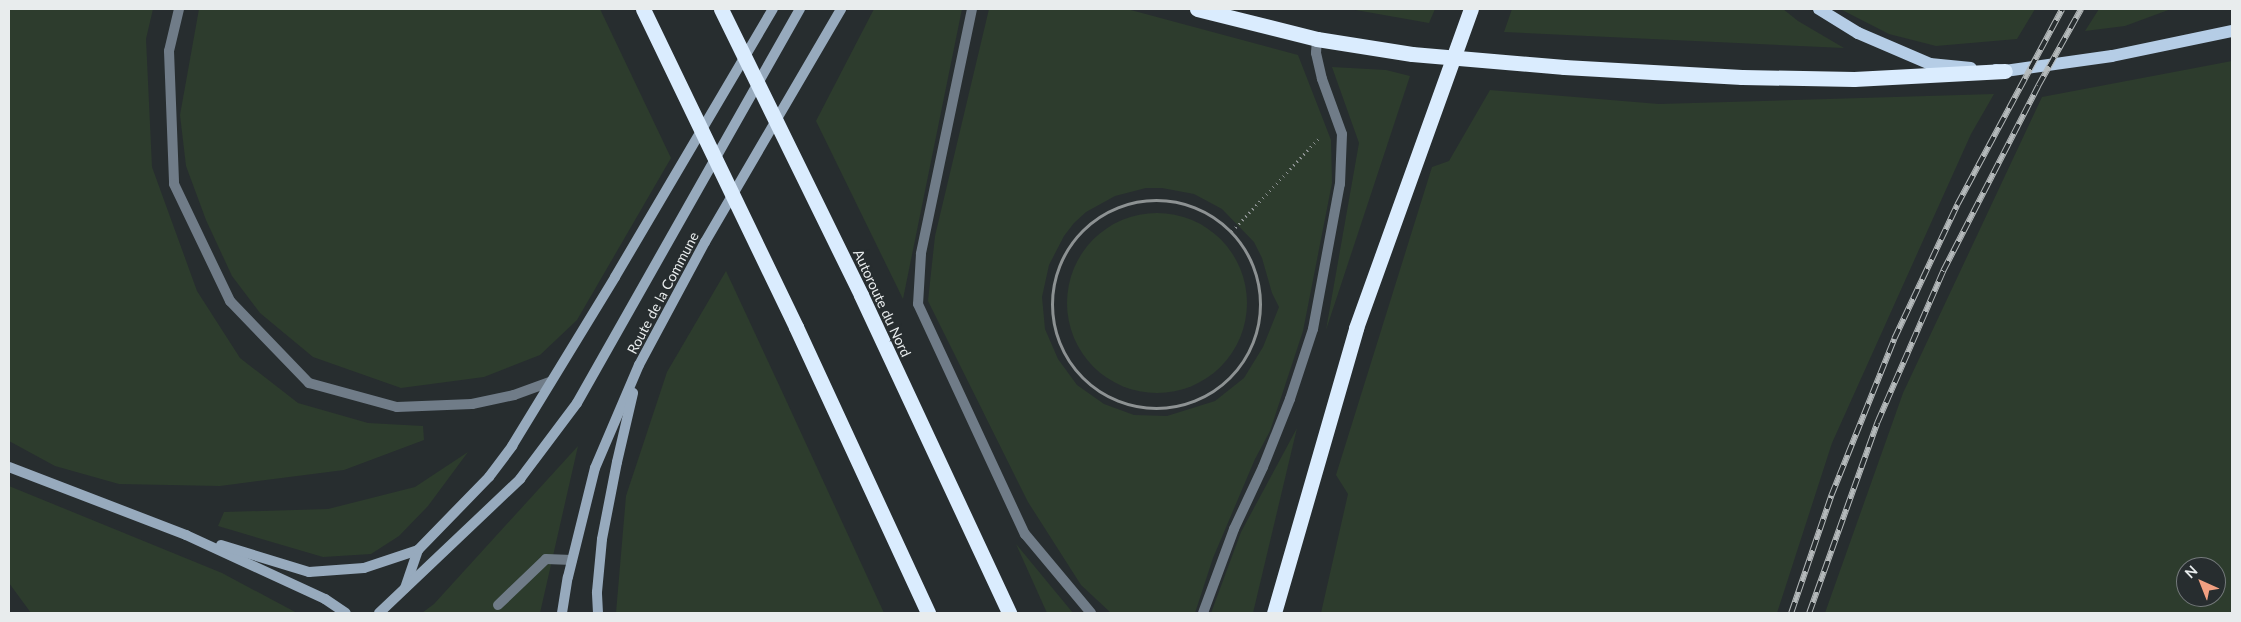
<!DOCTYPE html>
<html>
<head>
<meta charset="utf-8">
<style>
  body { margin:0 }
  #map { position:relative; width:2241px; height:622px; overflow:hidden; background:#272d2f; font-family:Lato,sans-serif }
  div>[style] { position:absolute }
  .green>* { inset:0; background:#2d3c2d }
  .round { border-radius:50% }
  .path>* { height:3px; margin-top:-1.5px; transform-origin:0; background:repeating-linear-gradient(90deg,#8d9293 0 1px,transparent 0 5px) }
  .path>.ring { margin:-1.5px; padding:0; box-sizing:content-box; background:none; border:3px solid #8d9293; border-radius:50% }
  .lane>* { height:10px; margin:-5px; padding:0 5px; transform-origin:5px; border-radius:5px; background:#707c88 }
  .secondary>* { height:10px; margin:-5px; padding:0 5px; transform-origin:5px; border-radius:5px; background:#97aabd }
  .primary>* { height:12px; margin:-6px; padding:0 6px; transform-origin:6px; border-radius:6px; background:#b5cde6 }
  .highway>* { height:15px; margin:-7.5px; padding:0 7.5px; transform-origin:7.5px; border-radius:7.5px; background:#daecfe }
  .rail>* { height:5.5px; margin-top:-2.75px; transform-origin:0; background:repeating-linear-gradient(90deg,#272d2f 0 11px,#b4b9ba 0 22px); box-sizing:border-box; border-block:1px solid #b4b9ba }
  span { translate:-50% -50%; white-space:nowrap; text-align:center; line-height:1.15; -webkit-text-stroke:4px #272d2f; paint-order:stroke }
  .street-label { font-size:14px; color:#e8eced }
  .frame { position:absolute; inset:0; border:10px solid #e8eced; pointer-events:none }
  .north { position:absolute; left:2176px; top:557px; width:50px; height:50px; box-sizing:border-box; background:#272d2f; border:1px solid #74797b; border-radius:50%; rotate:316deg; font-size:14px; font-weight:700; line-height:20px; text-align:center; color:#e8eced }
  .north::after { content:''; display:block; margin:auto; width:18px; height:22px; background:#f2a081; clip-path:polygon(50% 0,100% 100%,50% 72%,0 100%) }
</style>
</head>
<body>
<div id="map">
  <div class="green">
    <div style="clip-path:polygon(9px 9px,153px 9px,146px 39px,152px 167px,197px 291px,240px 358px,298px 403px,368px 423px,423px 426px,424px 440px,344px 470px,220px 486px,119px 484px,55px 466px,9px 441px)"></div>
    <div style="clip-path:polygon(199px 9px,600px 9px,671px 158px,577px 320px,540px 355px,484px 377px,401px 388px,313px 357px,260px 313px,232px 276px,206px 220px,186px 166px,180px 115px)"></div>
    <div style="clip-path:polygon(874px 9px,962px 9px,903px 299px,816px 121px)"></div>
    <div style="clip-path:polygon(evenodd,989px 9px,1127px 9px,1298px 55px,1331px 140px,1332px 183px,1303px 331px,1270px 431px,1255px 459px,1213px 558px,1195px 613px,1111px 613px,1081px 585px,1028px 502px,928px 301px,935px 236px,989px 9px,1146px 188px,1162px 188px,1194px 194px,1222px 209px,1254px 242px,1262px 258px,1272px 293px,1279px 307px,1263px 347px,1244px 378px,1215px 401px,1167px 416px,1134px 415px,1104px 404px,1077px 385px,1058px 359px,1045px 329px,1042px 297px,1049px 265px,1064px 236px,1074px 223px,1086px 212px,1115px 196px,1146px 188px)"></div>
    <div style="clip-path:polygon(1350px 9px,1435px 9px,1429px 23px)"></div>
    <div style="clip-path:polygon(1512px 9px,1783px 9px,1798px 21px,1844px 48px,1504px 32px)"></div>
    <div style="clip-path:polygon(1840px 9px,2035px 9px,2017px 39px,1936px 46px,1889px 34px)"></div>
    <div style="clip-path:polygon(2099px 9px,2171px 9px,2125px 26px,2085px 31px)"></div>
    <div style="clip-path:polygon(evenodd,2232px 61px,2232px 613px,1825px 613px,1903px 393px,2042px 97px,2232px 61px,2186px 567px,2216px 567px,2216px 597px,2186px 597px,2186px 567px)"></div>
    <div style="clip-path:polygon(1332px 67px,1386px 70px,1410px 76px,1326px 330px,1359px 143px)"></div>
    <div style="clip-path:polygon(1490px 90px,1659px 104px,1994px 94px,1971px 134px,1832px 443px,1777px 613px,1321px 613px,1348px 494px,1336px 475px,1432px 167px,1449px 161px)"></div>
    <div class="round" style="left:1067px;top:213px;width:180px;height:180px"></div>
    <div style="clip-path:polygon(726px 271px,779px 385px,884px 613px,616px 613px,626px 496px,667px 372px)"></div>
    <div style="clip-path:polygon(1297px 428px,1253px 613px,1211px 613px,1241px 532px)"></div>
    <div style="clip-path:polygon(578px 446px,540px 613px,422px 613px,434px 604px)"></div>
    <div style="clip-path:polygon(468px 452px,428px 506px,399px 536px,371px 554px,323px 557px,218px 526px,224px 512px,328px 509px,415px 487px)"></div>
    <div style="clip-path:polygon(9px 486px,222px 573px,297px 613px,31px 613px,9px 583px)"></div>
    <div style="clip-path:polygon(1016px 544px,1073px 613px,1047px 613px)"></div>
  </div>
  <div class="path">
    <div class="ring" style="left:1052px;top:200px;width:205px;height:205px"></div>
    <div style="left:1232px;top:231px;width:129px;rotate:-46.9deg"></div>
  </div>
  <div class="lane">
    <div style="left:179px;top:9px;width:43px;rotate:103.4deg"></div>
    <div style="left:169px;top:51px;width:133px;rotate:87.8deg"></div>
    <div style="left:174px;top:184px;width:130px;rotate:64.4deg"></div>
    <div style="left:230px;top:301px;width:114px;rotate:46.1deg"></div>
    <div style="left:309px;top:383px;width:91px;rotate:15.3deg"></div>
    <div style="left:397px;top:407px;width:75px;rotate:-2.3deg"></div>
    <div style="left:472px;top:404px;width:43px;rotate:-12.1deg"></div>
    <div style="left:514px;top:395px;width:38px;rotate:-20deg"></div>
    <div style="left:972px;top:9px;width:250px;rotate:101.8deg"></div>
    <div style="left:921px;top:254px;width:50px;rotate:93.4deg"></div>
    <div style="left:918px;top:304px;width:254px;rotate:65.1deg"></div>
    <div style="left:1025px;top:534px;width:103px;rotate:50.1deg"></div>
    <div style="left:498px;top:605px;width:66px;rotate:-43.8deg"></div>
    <div style="left:546px;top:559px;width:26px;rotate:2deg"></div>
    <div style="left:1203px;top:613px;width:90px;rotate:-69.7deg"></div>
    <div style="left:1234px;top:529px;width:68px;rotate:-64.9deg"></div>
    <div style="left:1263px;top:467px;width:73px;rotate:-68.3deg"></div>
    <div style="left:1290px;top:399px;width:74px;rotate:-71.8deg"></div>
    <div style="left:1313px;top:329px;width:147px;rotate:-79.5deg"></div>
    <div style="left:1340px;top:184px;width:50px;rotate:-87.7deg"></div>
    <div style="left:1342px;top:134px;width:59px;rotate:-110deg"></div>
    <div style="left:1322px;top:79px;width:27px;rotate:-103deg"></div>
    <div style="left:1316px;top:53px;width:14px;rotate:-86deg"></div>
  </div>
  <div class="secondary">
    <div style="left:9px;top:467px;width:190px;rotate:21deg"></div>
    <div style="left:186px;top:535px;width:153px;rotate:24.7deg"></div>
    <div style="left:325px;top:599px;width:25px;rotate:34deg"></div>
    <div style="left:221px;top:545px;width:92px;rotate:17.1deg"></div>
    <div style="left:309px;top:572px;width:55px;rotate:-4.2deg"></div>
    <div style="left:364px;top:568px;width:57px;rotate:-18.4deg"></div>
    <div style="left:405px;top:588px;width:40px;rotate:-71.1deg"></div>
    <div style="left:418px;top:550px;width:102px;rotate:-45.8deg"></div>
    <div style="left:489px;top:477px;width:39px;rotate:-53deg"></div>
    <div style="left:512px;top:446px;width:198px;rotate:-58.6deg"></div>
    <div style="left:615px;top:277px;width:311px;rotate:-59.5deg"></div>
    <div style="left:379px;top:613px;width:195px;rotate:-43.5deg"></div>
    <div style="left:520px;top:479px;width:95px;rotate:-53.1deg"></div>
    <div style="left:577px;top:403px;width:453px;rotate:-60.5deg"></div>
    <div style="left:562px;top:613px;width:36px;rotate:-81deg"></div>
    <div style="left:568px;top:577px;width:112px;rotate:-76.1deg"></div>
    <div style="left:595px;top:468px;width:112px;rotate:-66.9deg"></div>
    <div style="left:639px;top:365px;width:140px;rotate:-61.8deg"></div>
    <div style="left:705px;top:242px;width:270px;rotate:-59.7deg"></div>
    <div style="left:598px;top:613px;width:21px;rotate:-93deg"></div>
    <div style="left:597px;top:592px;width:53px;rotate:-84.6deg"></div>
    <div style="left:602px;top:539px;width:78px;rotate:-79deg"></div>
    <div style="left:617px;top:462px;width:71px;rotate:-76.9deg"></div>
  </div>
  <div class="primary">
    <div style="left:1819px;top:9px;width:46px;rotate:31.6deg"></div>
    <div style="left:1858px;top:33px;width:78px;rotate:23.3deg"></div>
    <div style="left:1930px;top:64px;width:41px;rotate:5.6deg"></div>
    <div style="left:1996px;top:70px;width:9px;rotate:6deg"></div>
    <div style="left:2005px;top:71px;width:108px;rotate:-8deg"></div>
    <div style="left:2112px;top:56px;width:123px;rotate:-11.8deg"></div>
  </div>
  <div class="highway">
    <div style="left:643px;top:9px;width:353px;rotate:64.3deg"></div>
    <div style="left:796px;top:327px;width:315px;rotate:65.2deg"></div>
    <div style="left:721px;top:9px;width:318px;rotate:63.9deg"></div>
    <div style="left:861px;top:295px;width:351px;rotate:65deg"></div>
    <div style="left:1197px;top:9px;width:124px;rotate:14deg"></div>
    <div style="left:1317px;top:39px;width:96px;rotate:9deg"></div>
    <div style="left:1412px;top:54px;width:153px;rotate:4.9deg"></div>
    <div style="left:1564px;top:67px;width:178px;rotate:3.2deg"></div>
    <div style="left:1742px;top:77px;width:112px;rotate:1deg"></div>
    <div style="left:1854px;top:79px;width:151px;rotate:-3deg"></div>
    <div style="left:1274px;top:613px;width:297px;rotate:-73.9deg"></div>
    <div style="left:1356px;top:328px;width:339px;rotate:-70.2deg"></div>
  </div>
  <div class="rail">
    <div style="left:1791px;top:613px;width:124px;rotate:-71.1deg"></div>
    <div style="left:1831px;top:496px;width:169px;rotate:-68.1deg"></div>
    <div style="left:1894px;top:339px;width:148px;rotate:-64.8deg"></div>
    <div style="left:1957px;top:205px;width:222px;rotate:-61.8deg"></div>
    <div style="left:1809px;top:613px;width:202px;rotate:-70.3deg"></div>
    <div style="left:1877px;top:423px;width:166px;rotate:-66.5deg"></div>
    <div style="left:1943px;top:271px;width:208px;rotate:-62.8deg"></div>
    <div style="left:2038px;top:86px;width:88px;rotate:-60.8deg"></div>
  </div>
  <div class="street-label">
    <span style="left:663px;top:293px;rotate:-62deg">Route de la Commune</span>
    <span style="left:882px;top:303px;rotate:65deg">Autoroute du Nord</span>
  </div>
  <div class="frame"></div>
  <div class="north">N</div>
</div>
</body>
</html>
